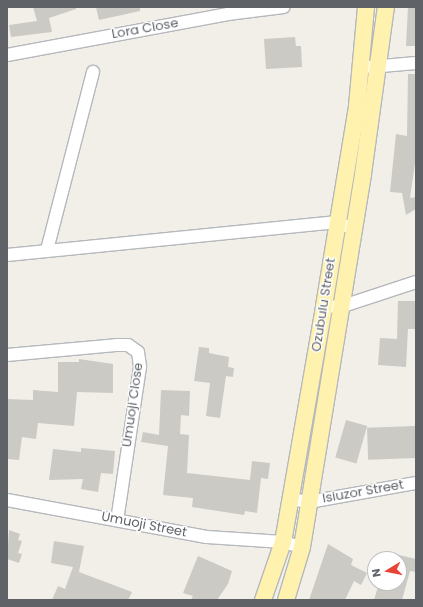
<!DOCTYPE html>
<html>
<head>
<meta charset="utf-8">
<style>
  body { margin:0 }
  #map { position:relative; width:423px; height:607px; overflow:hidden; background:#f1efe8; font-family:Poppins,sans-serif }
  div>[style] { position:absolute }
  .building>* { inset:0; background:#cccac5; transform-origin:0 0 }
  .roads { filter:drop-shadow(1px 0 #b5b8bc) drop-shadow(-1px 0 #b5b8bc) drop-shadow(0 1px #b5b8bc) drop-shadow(0 -1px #b5b8bc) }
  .minor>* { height:12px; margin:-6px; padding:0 6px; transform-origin:6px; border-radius:6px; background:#fff }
  .major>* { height:16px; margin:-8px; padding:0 8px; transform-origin:8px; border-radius:8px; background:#fff2af }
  span { translate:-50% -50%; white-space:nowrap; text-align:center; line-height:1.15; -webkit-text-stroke:3px #fff; paint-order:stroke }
  .street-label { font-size:13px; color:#5f6368 }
  .frame { position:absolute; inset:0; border:8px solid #5f6368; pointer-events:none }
  .north { position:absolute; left:367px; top:551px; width:40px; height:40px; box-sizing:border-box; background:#fff; border:1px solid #bfc1c3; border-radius:50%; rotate:260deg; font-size:11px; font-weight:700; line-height:16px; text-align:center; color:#5f6368 }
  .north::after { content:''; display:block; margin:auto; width:14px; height:18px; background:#ea4335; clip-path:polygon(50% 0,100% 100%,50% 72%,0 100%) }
</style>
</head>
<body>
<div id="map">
  <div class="building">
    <div style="clip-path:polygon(33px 7px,76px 7px,76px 9px,49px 18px,52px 32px,11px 37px,9px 25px,37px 21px)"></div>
    <div style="clip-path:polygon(96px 7px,140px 7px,140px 11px,99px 20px)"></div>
    <div style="clip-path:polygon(408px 7px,416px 7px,416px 46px,406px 46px)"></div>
    <div style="clip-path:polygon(295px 37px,296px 46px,301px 46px,302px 67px,266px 69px,264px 39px)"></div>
    <div style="clip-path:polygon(408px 74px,416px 74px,416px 156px,410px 198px,416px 197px,416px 209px,406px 215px,402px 193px,390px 192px,396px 134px,407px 136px)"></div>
    <div style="clip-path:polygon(398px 301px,416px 301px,416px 329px,408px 329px,406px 367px,378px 365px,380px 338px,397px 339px)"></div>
    <div style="clip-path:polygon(199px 347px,209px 348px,209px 353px,229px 357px,228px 367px,234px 368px,233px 377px,226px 376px,220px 418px,206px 416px,210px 383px,194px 381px)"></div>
    <div style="clip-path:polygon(79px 359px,113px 364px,113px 393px,77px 392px,74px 426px,38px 423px,36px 439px,22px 437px,19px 460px,7px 459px,7px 399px,33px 400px,33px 390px,58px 392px,58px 362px,79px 362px)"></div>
    <div style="clip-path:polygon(161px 390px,190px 391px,189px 416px,181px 415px,180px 434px,189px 435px,187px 473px,250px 480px,252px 461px,270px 463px,268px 479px,261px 478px,257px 513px,245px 511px,244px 515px,192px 507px,193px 498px,163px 495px,168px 446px,141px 442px,143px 432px,159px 435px)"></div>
    <div style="left:346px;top:420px;width:22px;height:39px;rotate:16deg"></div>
    <div style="left:415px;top:426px;width:32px;height:48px;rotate:88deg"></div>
    <div style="clip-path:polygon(81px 448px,115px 451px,113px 474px,101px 473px,98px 492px,81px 489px,83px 479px,49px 480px,53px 449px,81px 452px)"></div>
    <div style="clip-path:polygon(9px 530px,20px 534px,18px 540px,22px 541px,18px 553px,22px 554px,19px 563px,7px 559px)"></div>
    <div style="clip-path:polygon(54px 541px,84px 546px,79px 572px,132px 592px,128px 600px,52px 600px,58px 586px,65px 589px,73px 567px,51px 563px)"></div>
    <div style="clip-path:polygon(328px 544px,353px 559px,351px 565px,367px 573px,361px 585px,354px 581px,345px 600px,309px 600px)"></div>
    <div style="clip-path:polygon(399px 555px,416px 559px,416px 572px,410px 571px,402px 600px,374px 600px,379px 583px,399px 583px)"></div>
    <div style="clip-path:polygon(198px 556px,232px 571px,228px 584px,217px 600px,191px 600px,193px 596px,183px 593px)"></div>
  </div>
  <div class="roads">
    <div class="minor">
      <div style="left:7px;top:55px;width:225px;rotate:-10.5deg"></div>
      <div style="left:228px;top:14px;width:56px;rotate:-7.1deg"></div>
      <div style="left:370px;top:67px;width:46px;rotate:-5deg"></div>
      <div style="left:47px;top:250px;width:184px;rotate:-75.5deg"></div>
      <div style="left:7px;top:255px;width:332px;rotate:-5.7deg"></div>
      <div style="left:337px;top:222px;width:10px;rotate:24deg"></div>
      <div style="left:324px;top:306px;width:16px;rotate:4deg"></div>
      <div style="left:340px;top:307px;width:80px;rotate:-18.2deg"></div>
      <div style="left:7px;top:355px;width:109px;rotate:-5.2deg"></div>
      <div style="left:116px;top:345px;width:12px"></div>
      <div style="left:128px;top:345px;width:12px;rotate:35deg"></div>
      <div style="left:138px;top:352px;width:15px;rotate:82deg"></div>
      <div style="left:140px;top:367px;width:155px;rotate:98.5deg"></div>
      <div style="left:290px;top:499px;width:19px;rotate:9deg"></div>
      <div style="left:309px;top:502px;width:109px;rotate:-10.1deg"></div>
      <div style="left:7px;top:500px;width:203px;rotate:10.5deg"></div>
      <div style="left:207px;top:537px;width:76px;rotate:3.8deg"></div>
      <div style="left:283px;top:542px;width:20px;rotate:15deg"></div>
    </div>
    <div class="major">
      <div style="left:263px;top:600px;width:61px;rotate:-71deg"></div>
      <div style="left:283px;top:542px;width:240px;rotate:-80.1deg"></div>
      <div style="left:324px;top:306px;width:203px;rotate:-80.6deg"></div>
      <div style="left:357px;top:106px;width:99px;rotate:-84.8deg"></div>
      <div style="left:286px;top:600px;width:55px;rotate:-73.2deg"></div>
      <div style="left:302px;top:547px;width:378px;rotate:-80.7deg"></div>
      <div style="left:363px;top:174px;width:169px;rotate:-82.2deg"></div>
    </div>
  </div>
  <div class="street-label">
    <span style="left:145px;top:29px;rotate:-10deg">Lora Close</span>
    <span style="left:324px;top:305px;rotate:-81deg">Ozubulu Street</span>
    <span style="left:133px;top:405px;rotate:-82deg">Umuoji Close</span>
    <span style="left:363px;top:492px;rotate:-10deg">Isiuzor Street</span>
    <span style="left:144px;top:525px;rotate:11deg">Umuoji Street</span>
  </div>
  <div class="frame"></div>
  <div class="north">N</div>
</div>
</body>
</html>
